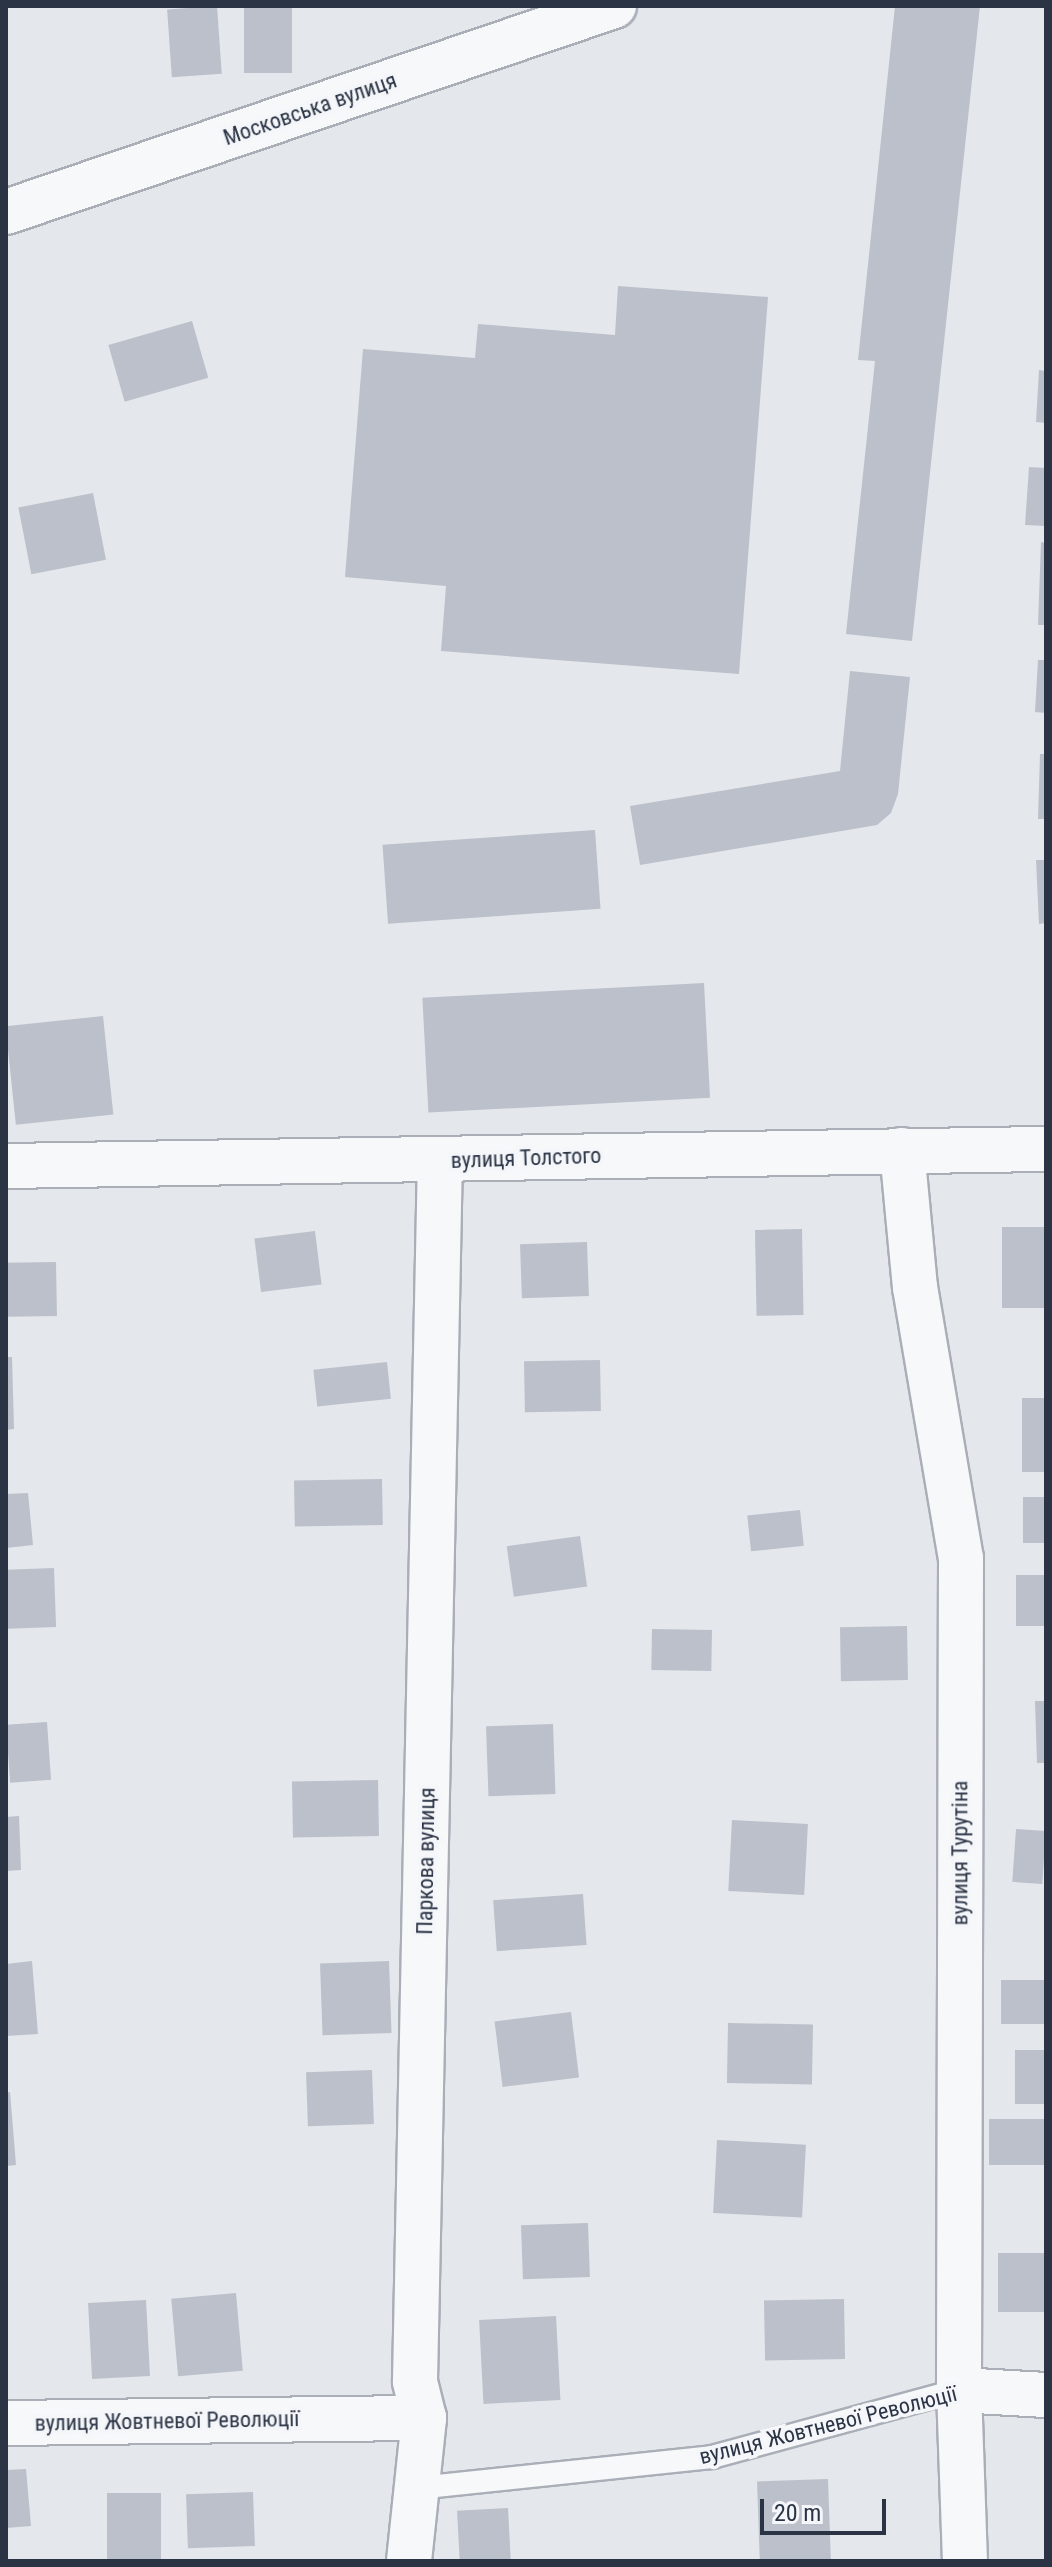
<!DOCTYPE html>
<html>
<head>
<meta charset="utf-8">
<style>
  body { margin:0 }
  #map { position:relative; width:1052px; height:2567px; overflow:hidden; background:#e4e7ec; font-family:"Roboto Condensed",sans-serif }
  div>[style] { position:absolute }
  .building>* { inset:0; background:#bbc0ca; transform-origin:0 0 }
  .roads { filter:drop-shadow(2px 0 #a9aeb7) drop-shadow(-2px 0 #a9aeb7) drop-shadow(0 2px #a9aeb7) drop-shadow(0 -2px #a9aeb7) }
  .service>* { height:22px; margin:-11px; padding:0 11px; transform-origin:11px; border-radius:11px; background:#f7f8fa }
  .minor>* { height:44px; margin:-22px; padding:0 22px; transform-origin:22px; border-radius:22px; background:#f7f8fa }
  .tertiary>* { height:44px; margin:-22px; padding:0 22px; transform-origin:22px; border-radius:22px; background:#f7f8fa }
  span { translate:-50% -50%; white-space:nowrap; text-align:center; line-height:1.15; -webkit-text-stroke:7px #f4f6f9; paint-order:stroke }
  .street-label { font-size:22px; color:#2b3445 }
  .frame { position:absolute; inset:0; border:8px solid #2b3445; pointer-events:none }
  .scale { position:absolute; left:760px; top:2499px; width:126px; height:36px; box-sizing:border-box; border:4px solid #2b3445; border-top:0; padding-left:10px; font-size:24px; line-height:28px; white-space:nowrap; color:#2b3445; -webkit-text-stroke:6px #f4f6f9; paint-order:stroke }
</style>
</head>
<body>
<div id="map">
  <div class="building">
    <div style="left:217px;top:6px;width:68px;height:50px;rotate:86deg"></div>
    <div style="left:244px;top:6px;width:48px;height:67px"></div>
    <div style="clip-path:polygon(895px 6px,980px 6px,912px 641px,846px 634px,875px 361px,858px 360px)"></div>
    <div style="clip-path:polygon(618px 286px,768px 297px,739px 674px,441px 651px,446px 586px,345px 577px,363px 349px,475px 358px,478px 324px,615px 335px)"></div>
    <div style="left:192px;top:321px;width:59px;height:87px;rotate:74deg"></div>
    <div style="clip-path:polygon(1039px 370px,1046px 371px,1046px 423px,1036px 422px)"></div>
    <div style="clip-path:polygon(1029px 467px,1046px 468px,1046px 526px,1025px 525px)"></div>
    <div style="left:93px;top:493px;width:68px;height:76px;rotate:79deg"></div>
    <div style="clip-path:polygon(1041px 542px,1046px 543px,1046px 625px,1038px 625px)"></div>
    <div style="clip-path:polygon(1038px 660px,1046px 660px,1046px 713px,1035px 712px)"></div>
    <div style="clip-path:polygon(850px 671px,910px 677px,898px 794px,891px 813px,877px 825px,640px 865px,630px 806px,840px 771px)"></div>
    <div style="clip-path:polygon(1040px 754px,1046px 754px,1046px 819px,1038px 819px)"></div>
    <div style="left:595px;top:830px;width:79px;height:213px;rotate:86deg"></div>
    <div style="clip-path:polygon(1036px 860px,1046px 860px,1046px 923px,1039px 924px)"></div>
    <div style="left:704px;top:983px;width:115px;height:282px;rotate:87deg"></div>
    <div style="left:103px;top:1016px;width:99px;height:98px;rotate:84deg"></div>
    <div style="left:1046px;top:1227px;width:81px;height:44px;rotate:90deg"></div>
    <div style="left:802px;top:1229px;width:86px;height:47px;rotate:89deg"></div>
    <div style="left:315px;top:1231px;width:54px;height:61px;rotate:83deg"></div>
    <div style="left:587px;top:1242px;width:54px;height:67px;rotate:88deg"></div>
    <div style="left:56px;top:1262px;width:54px;height:50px;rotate:89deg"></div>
    <div style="clip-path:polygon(6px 1357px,12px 1357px,14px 1429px,6px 1430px)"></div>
    <div style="left:600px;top:1360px;width:51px;height:76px;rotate:89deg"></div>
    <div style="left:387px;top:1362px;width:37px;height:74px;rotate:84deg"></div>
    <div style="left:1046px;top:1398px;width:74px;height:24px;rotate:90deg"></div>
    <div style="left:382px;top:1479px;width:46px;height:88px;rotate:89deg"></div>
    <div style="clip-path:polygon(28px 1493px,33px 1545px,6px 1548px,6px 1494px)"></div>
    <div style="left:1046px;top:1497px;width:46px;height:23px;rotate:90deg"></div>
    <div style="left:800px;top:1510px;width:36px;height:53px;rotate:84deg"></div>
    <div style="left:580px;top:1536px;width:51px;height:74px;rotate:82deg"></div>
    <div style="left:54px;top:1568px;width:59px;height:48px;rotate:88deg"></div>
    <div style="left:1016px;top:1575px;width:30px;height:51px"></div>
    <div style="left:907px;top:1626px;width:54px;height:67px;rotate:89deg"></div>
    <div style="left:652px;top:1629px;width:60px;height:41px;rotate:1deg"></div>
    <div style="clip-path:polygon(1035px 1701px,1046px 1701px,1046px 1763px,1037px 1763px)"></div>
    <div style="left:47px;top:1722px;width:58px;height:41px;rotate:86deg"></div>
    <div style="left:553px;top:1724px;width:70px;height:67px;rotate:88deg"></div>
    <div style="left:378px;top:1780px;width:56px;height:86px;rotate:89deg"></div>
    <div style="clip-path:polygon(19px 1816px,21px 1870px,6px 1871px,6px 1817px)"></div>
    <div style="left:732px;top:1820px;width:76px;height:71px;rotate:3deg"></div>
    <div style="left:1016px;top:1829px;width:30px;height:53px;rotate:4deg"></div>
    <div style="left:583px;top:1894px;width:51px;height:90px;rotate:86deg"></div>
    <div style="clip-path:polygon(32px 1961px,38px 2034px,6px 2036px,6px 1964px)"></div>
    <div style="left:389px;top:1961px;width:72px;height:69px;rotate:88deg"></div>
    <div style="left:1046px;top:1980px;width:44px;height:45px;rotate:90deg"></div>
    <div style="left:571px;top:2012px;width:66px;height:77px;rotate:83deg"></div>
    <div style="left:728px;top:2023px;width:85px;height:60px;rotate:1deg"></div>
    <div style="left:1015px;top:2050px;width:31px;height:54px"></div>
    <div style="left:372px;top:2070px;width:54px;height:66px;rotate:88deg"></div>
    <div style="clip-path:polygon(10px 2092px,16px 2165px,6px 2166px,6px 2093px)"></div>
    <div style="left:1046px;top:2119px;width:46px;height:57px;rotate:90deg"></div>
    <div style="left:717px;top:2140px;width:89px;height:73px;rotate:3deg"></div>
    <div style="left:588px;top:2223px;width:54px;height:67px;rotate:88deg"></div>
    <div style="left:1046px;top:2253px;width:59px;height:48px;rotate:90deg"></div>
    <div style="left:236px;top:2293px;width:78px;height:65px;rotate:85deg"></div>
    <div style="left:844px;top:2299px;width:60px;height:80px;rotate:89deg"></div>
    <div style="left:146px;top:2300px;width:76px;height:58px;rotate:87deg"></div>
    <div style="left:556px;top:2316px;width:84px;height:77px;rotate:87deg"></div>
    <div style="clip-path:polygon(26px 2469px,31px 2526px,6px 2528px,6px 2470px)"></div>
    <div style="left:828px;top:2479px;width:82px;height:71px;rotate:88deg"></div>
    <div style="left:253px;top:2492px;width:54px;height:67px;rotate:88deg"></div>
    <div style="left:107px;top:2493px;width:54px;height:68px"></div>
    <div style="left:508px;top:2508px;width:53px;height:51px;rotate:87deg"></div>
  </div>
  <div class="roads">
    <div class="service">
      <div style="left:418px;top:2488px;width:296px;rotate:-6deg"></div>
      <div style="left:712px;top:2457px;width:256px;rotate:-15.2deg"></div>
    </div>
    <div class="minor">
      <div style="left:6px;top:212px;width:642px;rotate:-18.72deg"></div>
      <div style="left:902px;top:1150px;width:138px;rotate:84.6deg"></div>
      <div style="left:915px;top:1287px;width:275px;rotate:80.4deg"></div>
      <div style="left:961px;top:1558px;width:832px;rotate:90.14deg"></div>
      <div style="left:959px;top:2390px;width:171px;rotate:88deg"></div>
      <div style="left:959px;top:2390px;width:87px;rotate:3.3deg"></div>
      <div style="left:6px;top:2423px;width:418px;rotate:-0.7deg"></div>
      <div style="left:409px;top:2561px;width:144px;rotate:-84deg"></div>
      <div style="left:424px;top:2418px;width:38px;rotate:-104deg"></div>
      <div style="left:415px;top:2381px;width:1221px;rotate:-88.83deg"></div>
    </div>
    <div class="tertiary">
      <div style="left:6px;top:1166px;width:1040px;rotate:-0.94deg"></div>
    </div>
  </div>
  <div class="street-label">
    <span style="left:310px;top:109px;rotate:-19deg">Московська вулиця</span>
    <span style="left:526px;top:1158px;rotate:-2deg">вулиця Толстого</span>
    <span style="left:960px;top:1853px;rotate:-90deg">вулиця Турутіна</span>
    <span style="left:426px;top:1861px;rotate:-89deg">Паркова вулиця</span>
    <span style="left:167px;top:2421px;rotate:-1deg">вулиця Жовтневої Революції</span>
    <span style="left:828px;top:2425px;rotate:-14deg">вулиця Жовтневої Революції</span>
  </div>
  <div class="frame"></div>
  <div class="scale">20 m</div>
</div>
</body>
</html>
